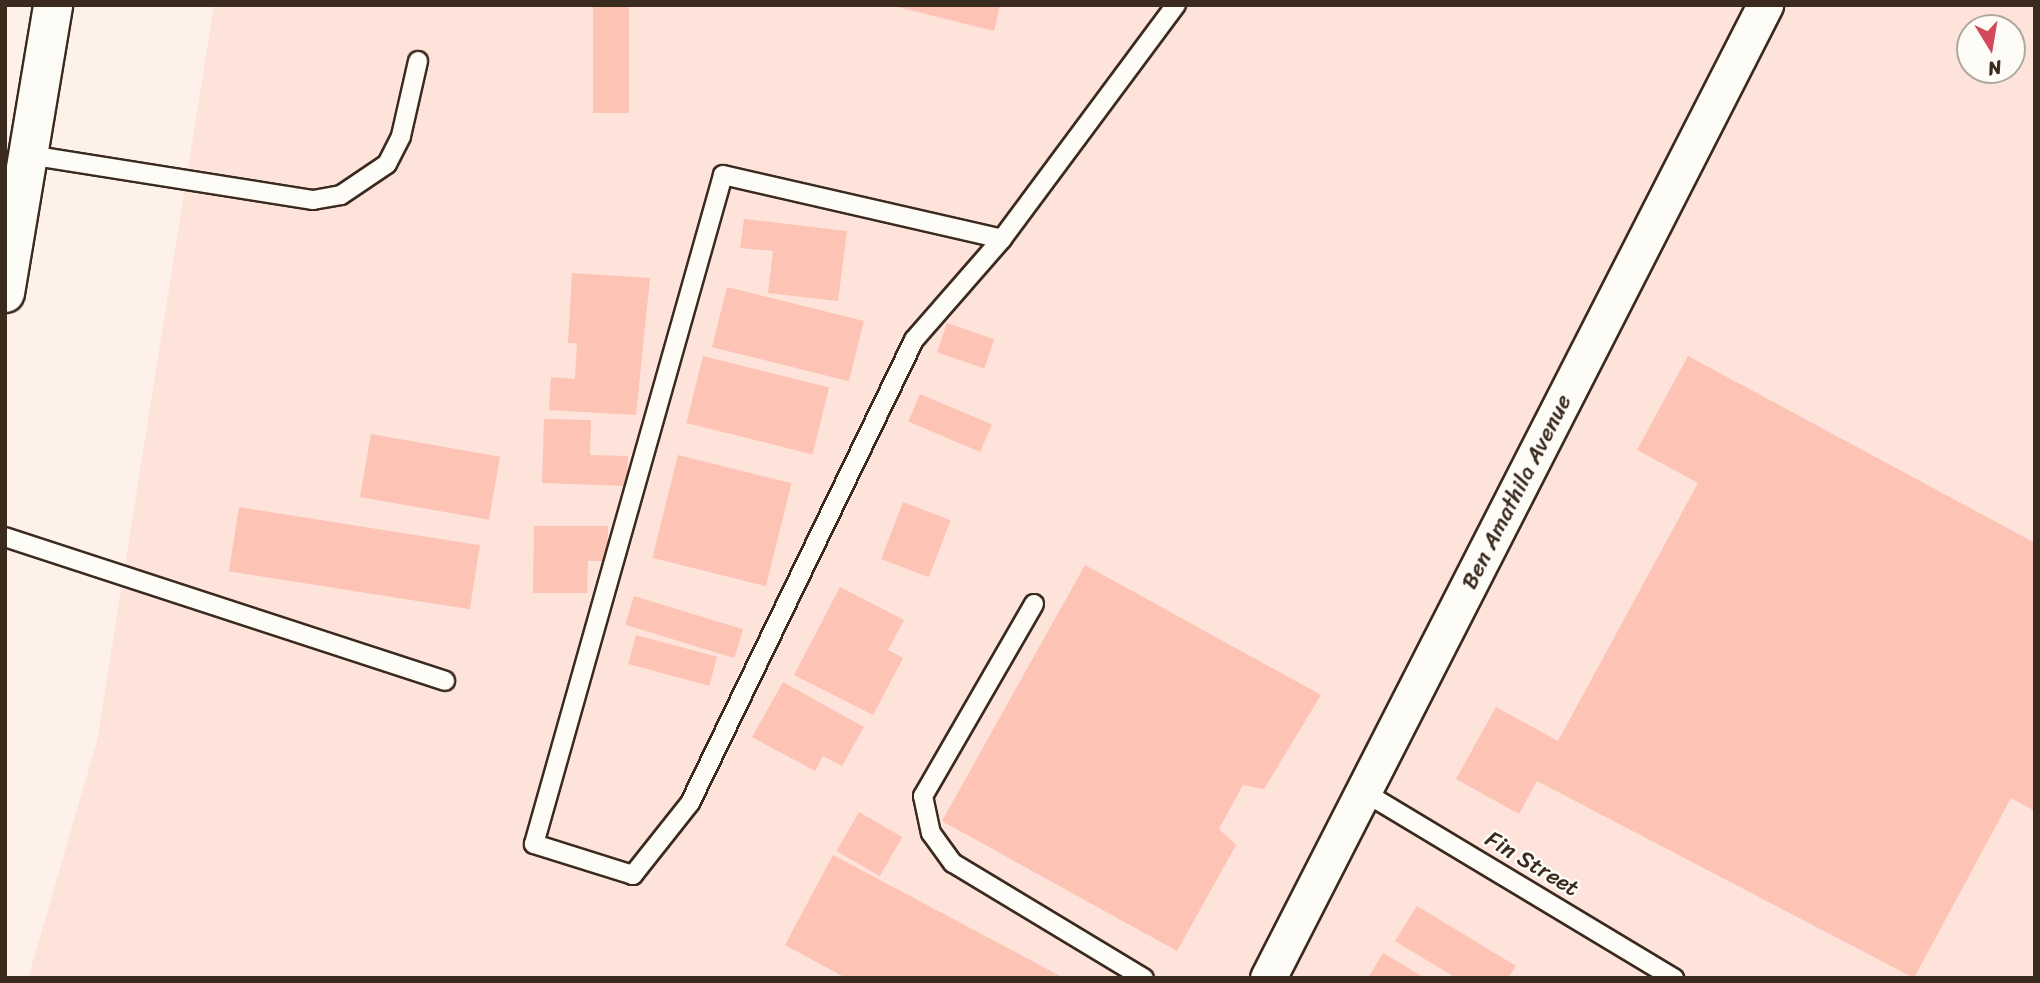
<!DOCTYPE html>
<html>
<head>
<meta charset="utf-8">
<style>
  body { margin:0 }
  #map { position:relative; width:2040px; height:983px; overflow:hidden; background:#fdf1ea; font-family:Sriracha,sans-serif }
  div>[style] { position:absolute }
  .built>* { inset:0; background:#fde3da }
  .building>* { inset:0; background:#fdc3b4; transform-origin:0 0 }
  .roads { filter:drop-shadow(2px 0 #3b2a1e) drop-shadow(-2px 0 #3b2a1e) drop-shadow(0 2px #3b2a1e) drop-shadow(0 -2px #3b2a1e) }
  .lane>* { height:18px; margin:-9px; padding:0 9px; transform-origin:9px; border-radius:9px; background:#fdfcf7 }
  .street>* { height:35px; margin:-17.5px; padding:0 17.5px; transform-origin:17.5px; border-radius:17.5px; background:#fdfcf7 }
  .secondary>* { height:38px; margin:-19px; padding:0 19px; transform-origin:19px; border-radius:19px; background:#fdfcf7 }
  span { translate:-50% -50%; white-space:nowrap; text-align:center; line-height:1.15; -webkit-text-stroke:5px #fdfcf7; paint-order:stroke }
  .street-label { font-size:23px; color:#3b2a1e }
  .frame { position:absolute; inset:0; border:7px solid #3b2a1e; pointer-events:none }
  .north { position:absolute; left:1956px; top:14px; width:70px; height:70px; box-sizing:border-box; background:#fdfcf7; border:2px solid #afa8a0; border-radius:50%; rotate:169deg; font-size:19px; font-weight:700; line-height:28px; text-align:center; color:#3b2a1e }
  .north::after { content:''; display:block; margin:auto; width:24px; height:32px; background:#d1495b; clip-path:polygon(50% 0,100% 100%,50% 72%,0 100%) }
</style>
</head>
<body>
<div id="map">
  <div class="built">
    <div style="clip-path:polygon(evenodd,214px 5px,2035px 5px,2035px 978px,28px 978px,97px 741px,214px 5px,1970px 28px,2012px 28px,2012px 70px,1970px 70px,1970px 28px)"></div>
  </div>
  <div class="building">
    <div style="left:593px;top:5px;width:36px;height:108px"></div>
    <div style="clip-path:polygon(890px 5px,1000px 5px,994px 31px)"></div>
    <div style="clip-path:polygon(744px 219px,847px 231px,838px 301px,768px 293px,773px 251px,740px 248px)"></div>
    <div style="clip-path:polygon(572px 273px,650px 278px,636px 415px,549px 410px,551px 377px,575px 379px,577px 343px,568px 343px)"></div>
    <div style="left:727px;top:287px;width:141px;height:62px;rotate:14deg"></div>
    <div style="left:947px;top:323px;width:50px;height:31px;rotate:19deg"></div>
    <div style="left:703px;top:356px;width:130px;height:69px;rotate:14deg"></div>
    <div style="clip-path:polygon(1688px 356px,2035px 543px,2035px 811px,2011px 798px,1914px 978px,1537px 781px,1519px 814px,1456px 779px,1496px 707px,1558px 741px,1698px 483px,1637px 450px)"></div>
    <div style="left:920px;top:394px;width:78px;height:30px;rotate:23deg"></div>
    <div style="clip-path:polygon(544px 419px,591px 420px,590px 455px,628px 456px,627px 486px,542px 483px)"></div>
    <div style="left:371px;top:434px;width:131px;height:64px;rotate:10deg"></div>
    <div style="left:678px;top:455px;width:117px;height:106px;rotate:14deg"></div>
    <div style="left:903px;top:502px;width:51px;height:61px;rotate:21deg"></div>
    <div style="left:239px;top:507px;width:244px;height:65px;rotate:9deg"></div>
    <div style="clip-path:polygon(534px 526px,608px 526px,607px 561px,588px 561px,587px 593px,533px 593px)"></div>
    <div style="clip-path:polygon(1085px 565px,1321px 695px,1264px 789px,1243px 785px,1219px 829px,1236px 845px,1177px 951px,942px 821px)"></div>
    <div style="clip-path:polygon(840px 587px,904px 620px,888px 650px,903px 658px,873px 715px,794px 675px)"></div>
    <div style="left:634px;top:596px;width:114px;height:30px;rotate:17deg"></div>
    <div style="left:636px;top:635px;width:84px;height:30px;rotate:15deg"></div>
    <div style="clip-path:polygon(783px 682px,864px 727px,842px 766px,823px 756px,815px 771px,752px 737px)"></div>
    <div style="left:859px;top:812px;width:50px;height:45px;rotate:30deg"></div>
    <div style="clip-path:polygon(833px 855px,1064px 978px,846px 978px,785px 945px)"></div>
    <div style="clip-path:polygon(1417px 906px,1516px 966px,1508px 978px,1456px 978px,1395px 941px)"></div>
    <div style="clip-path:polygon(1383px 953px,1425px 978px,1368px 978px)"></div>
  </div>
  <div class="roads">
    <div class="lane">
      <div style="left:29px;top:155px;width:288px;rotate:9deg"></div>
      <div style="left:313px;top:200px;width:28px;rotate:-10deg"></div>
      <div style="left:341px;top:195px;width:55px;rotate:-34deg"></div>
      <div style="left:387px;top:164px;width:31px;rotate:-63deg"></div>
      <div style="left:401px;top:136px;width:77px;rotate:-77.2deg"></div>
      <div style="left:1002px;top:239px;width:134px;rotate:131.1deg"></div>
      <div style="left:914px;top:340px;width:514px;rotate:115.82deg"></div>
      <div style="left:690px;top:803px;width:92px;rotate:128.4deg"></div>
      <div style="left:633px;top:875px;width:104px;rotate:-162.6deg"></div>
      <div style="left:534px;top:844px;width:695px;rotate:-74.22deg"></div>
      <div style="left:723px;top:175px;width:286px;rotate:12.9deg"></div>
      <div style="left:1002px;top:239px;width:292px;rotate:-53.4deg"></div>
      <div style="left:5px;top:537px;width:463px;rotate:18.1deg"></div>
      <div style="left:1034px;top:604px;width:222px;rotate:120deg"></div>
      <div style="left:923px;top:796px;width:38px;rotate:78deg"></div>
      <div style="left:931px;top:833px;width:37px;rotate:54deg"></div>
      <div style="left:953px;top:863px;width:223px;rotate:31.1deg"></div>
      <div style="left:1364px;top:792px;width:362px;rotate:31deg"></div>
    </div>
    <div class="street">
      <div style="left:1268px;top:978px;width:1093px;rotate:-62.94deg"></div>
    </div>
    <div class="secondary">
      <div style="left:5px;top:293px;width:292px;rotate:-80.5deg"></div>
    </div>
  </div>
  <div class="street-label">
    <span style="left:1517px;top:492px;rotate:-63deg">Ben Amathila Avenue</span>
    <span style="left:1532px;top:864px;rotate:31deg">Fin Street</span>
  </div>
  <div class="frame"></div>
  <div class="north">N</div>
</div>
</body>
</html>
